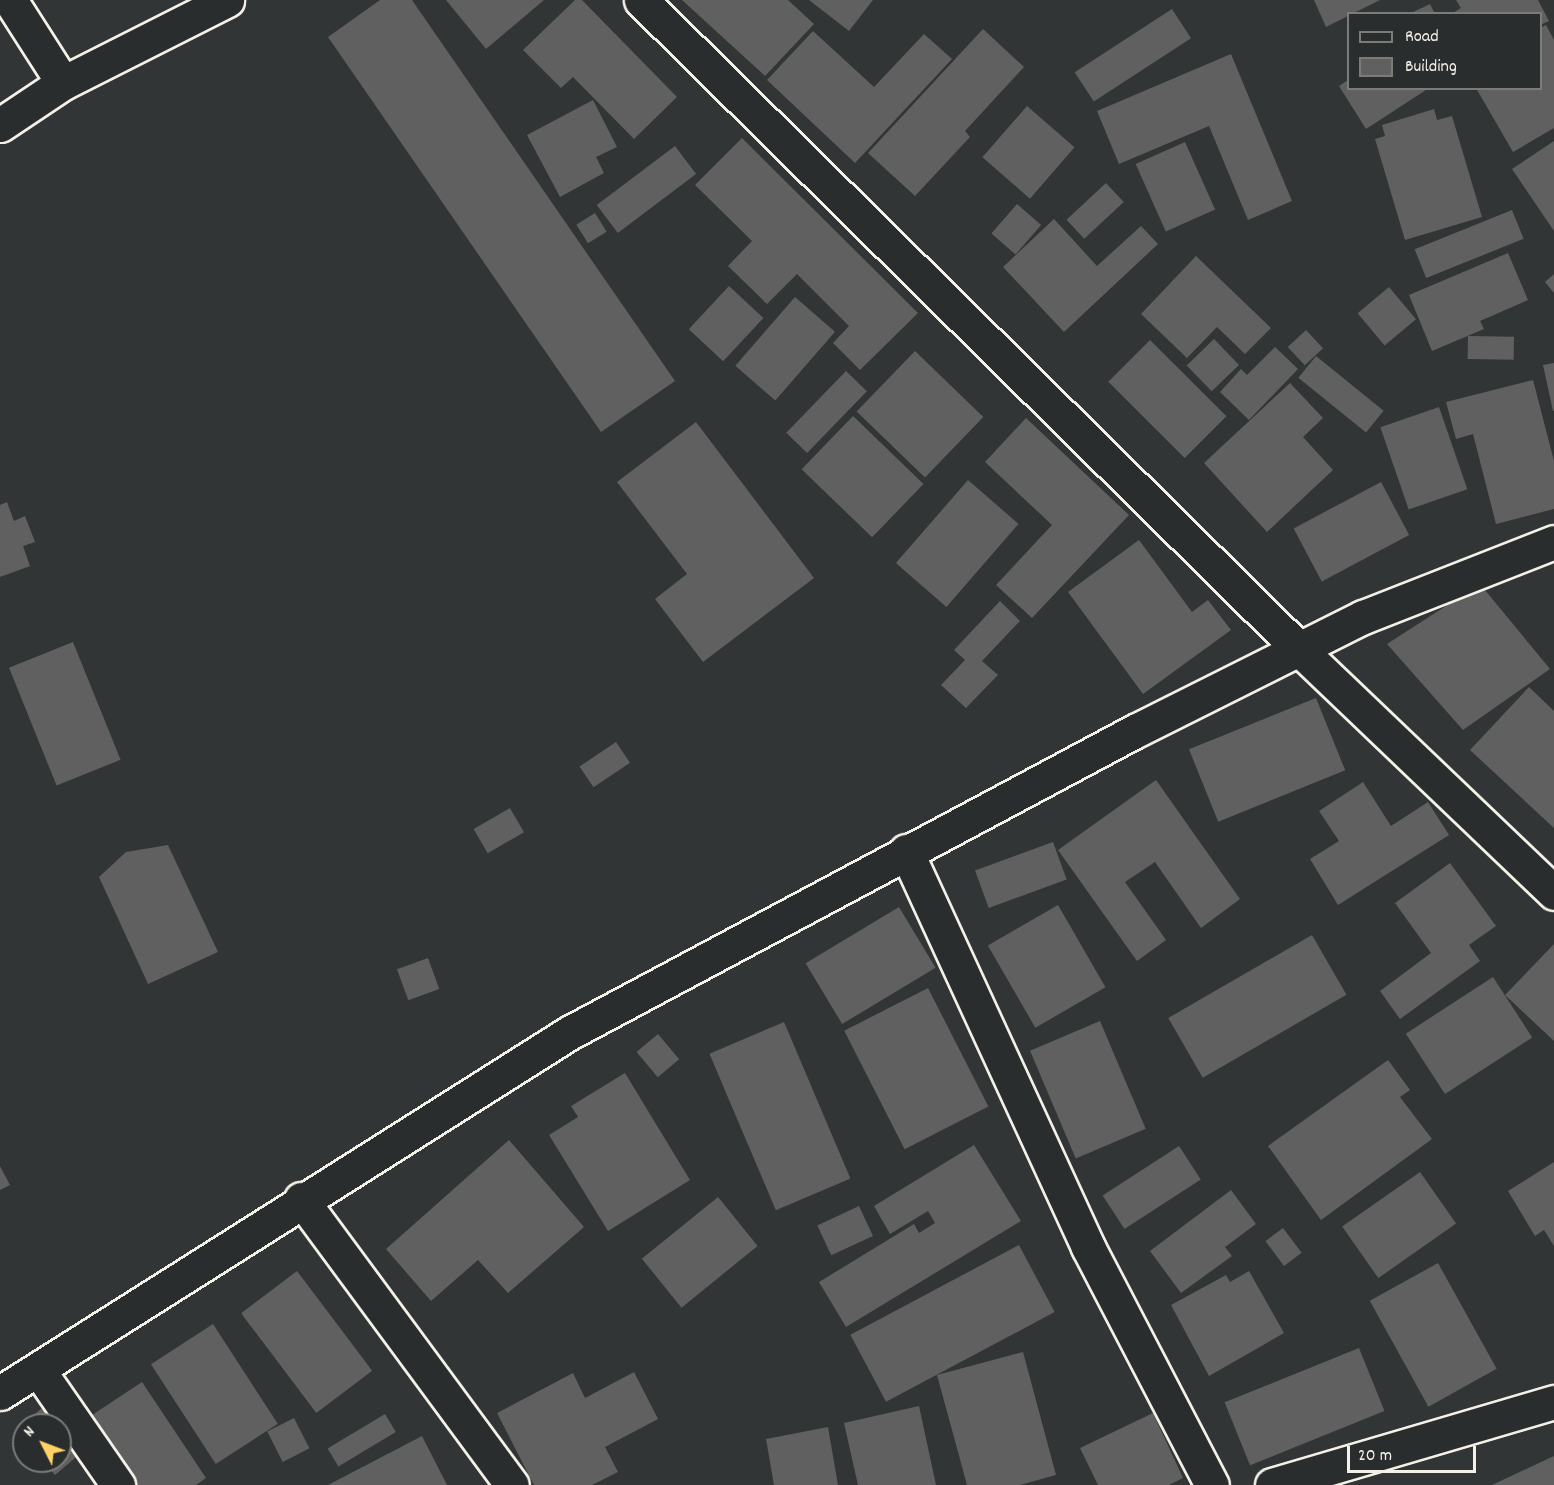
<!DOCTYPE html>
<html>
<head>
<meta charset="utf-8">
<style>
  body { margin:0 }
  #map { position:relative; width:1554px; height:1485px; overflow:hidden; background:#323535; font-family:Dekko,sans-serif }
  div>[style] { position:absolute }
  .building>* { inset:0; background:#5f605f; transform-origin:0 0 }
  .roads { filter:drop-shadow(2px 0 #f4f1e8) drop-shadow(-2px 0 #f4f1e8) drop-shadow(0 2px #f4f1e8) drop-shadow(0 -2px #f4f1e8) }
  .minor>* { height:33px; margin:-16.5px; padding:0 16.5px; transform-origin:16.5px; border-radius:16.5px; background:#2a2d2e }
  span { translate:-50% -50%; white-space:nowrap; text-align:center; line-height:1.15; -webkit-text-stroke:5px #2a2d2e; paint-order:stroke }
  .legend { position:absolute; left:1347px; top:12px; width:195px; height:78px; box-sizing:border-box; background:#2a2d2e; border:2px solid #7b7b78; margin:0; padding:8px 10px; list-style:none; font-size:18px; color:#f4f1e8 }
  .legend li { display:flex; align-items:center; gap:12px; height:30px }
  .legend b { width:30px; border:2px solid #7b7b78 }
  .north { position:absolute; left:12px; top:1413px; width:60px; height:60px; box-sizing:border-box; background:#2a2d2e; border:2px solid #7b7b78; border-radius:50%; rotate:312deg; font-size:16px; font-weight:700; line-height:24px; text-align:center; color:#f4f1e8 }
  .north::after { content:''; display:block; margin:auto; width:21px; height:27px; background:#ffd166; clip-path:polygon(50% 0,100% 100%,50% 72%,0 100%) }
  .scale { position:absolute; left:1347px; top:1446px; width:129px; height:27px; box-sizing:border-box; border:3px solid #f4f1e8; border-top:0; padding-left:8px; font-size:18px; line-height:21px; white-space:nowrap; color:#f4f1e8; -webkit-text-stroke:4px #2a2d2e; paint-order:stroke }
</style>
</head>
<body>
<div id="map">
  <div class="building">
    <div style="clip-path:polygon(380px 0,412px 0,675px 381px,601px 432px,328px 37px)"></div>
    <div style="clip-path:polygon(446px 0,544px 0,486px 49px)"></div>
    <div style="clip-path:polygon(575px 0,582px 0,677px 97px,634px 139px,573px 77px,561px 88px,523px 50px)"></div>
    <div style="clip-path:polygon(682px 0,788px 0,814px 24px,765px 76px)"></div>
    <div style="clip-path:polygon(809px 0,873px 0,849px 31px)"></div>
    <div style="clip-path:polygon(1314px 0,1380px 0,1326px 27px)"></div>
    <div style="clip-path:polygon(1456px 0,1538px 0,1549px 21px,1540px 25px,1540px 14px,1451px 14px,1461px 8px)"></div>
    <div style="clip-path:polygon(1430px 4px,1435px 14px,1409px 14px)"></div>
    <div style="left:1172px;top:9px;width:35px;height:116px;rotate:57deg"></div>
    <div style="clip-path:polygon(1546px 25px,1554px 40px,1554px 128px,1513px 152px,1476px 88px,1540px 88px,1540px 28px)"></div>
    <div style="clip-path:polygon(983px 29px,1024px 67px,965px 131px,970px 137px,915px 196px,868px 153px)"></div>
    <div style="clip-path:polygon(813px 31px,874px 87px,924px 34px,952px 59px,855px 163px,767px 80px)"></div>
    <div style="clip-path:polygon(1231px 54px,1292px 201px,1248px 220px,1209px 126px,1119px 164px,1097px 111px)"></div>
    <div style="clip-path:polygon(1348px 80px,1348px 88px,1429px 88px,1366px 129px,1339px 86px)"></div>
    <div style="clip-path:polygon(593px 100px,617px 147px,596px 157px,604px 173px,560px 197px,527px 135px)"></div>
    <div style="left:1027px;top:106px;width:63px;height:68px;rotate:41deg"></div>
    <div style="clip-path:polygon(1434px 109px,1437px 120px,1452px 116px,1482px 217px,1405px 240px,1375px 139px,1385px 136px,1382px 125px)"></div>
    <div style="clip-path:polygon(742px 138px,918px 313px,860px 370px,833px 343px,849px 326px,797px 274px,767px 304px,728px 266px,752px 241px,695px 185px)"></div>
    <div style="clip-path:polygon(1554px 141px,1554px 231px,1512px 169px)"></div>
    <div style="left:1185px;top:142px;width:74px;height:54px;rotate:66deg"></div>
    <div style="left:675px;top:146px;width:35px;height:98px;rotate:53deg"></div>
    <div style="left:1106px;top:183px;width:26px;height:54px;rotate:47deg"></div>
    <div style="left:1017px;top:204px;width:32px;height:39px;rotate:41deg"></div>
    <div style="left:1512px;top:210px;width:31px;height:105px;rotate:68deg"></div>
    <div style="left:595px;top:213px;width:22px;height:22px;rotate:58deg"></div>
    <div style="clip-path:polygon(1054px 219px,1097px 266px,1141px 226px,1158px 244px,1064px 332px,1003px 267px)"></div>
    <div style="clip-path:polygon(1508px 253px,1528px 300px,1480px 321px,1484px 329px,1432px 351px,1409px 295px)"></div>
    <div style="clip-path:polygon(1196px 256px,1271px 328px,1245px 354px,1217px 327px,1187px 358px,1141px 314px)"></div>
    <div style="clip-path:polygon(1554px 274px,1554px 293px,1545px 282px)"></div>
    <div style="left:729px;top:286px;width:47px;height:59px;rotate:43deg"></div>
    <div style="left:1389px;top:287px;width:42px;height:41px;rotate:50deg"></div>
    <div style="left:795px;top:297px;width:53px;height:91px;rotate:41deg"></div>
    <div style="left:1306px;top:330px;width:25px;height:25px;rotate:47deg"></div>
    <div style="left:1468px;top:336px;width:46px;height:23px;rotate:1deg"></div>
    <div style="left:1214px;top:339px;width:36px;height:38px;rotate:46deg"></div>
    <div style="left:1150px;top:340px;width:108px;height:59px;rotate:45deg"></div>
    <div style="clip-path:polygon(1275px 347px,1298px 369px,1249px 420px,1220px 392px,1241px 369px,1247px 375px)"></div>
    <div style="left:915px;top:351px;width:95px;height:84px;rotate:44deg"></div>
    <div style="left:1316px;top:356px;width:87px;height:28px;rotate:39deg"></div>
    <div style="clip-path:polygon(1554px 363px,1554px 411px,1553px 411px,1543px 365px)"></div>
    <div style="left:846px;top:371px;width:29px;height:86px;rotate:44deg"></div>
    <div style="clip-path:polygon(1533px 380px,1554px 461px,1554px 509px,1496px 524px,1473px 434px,1456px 439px,1446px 402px)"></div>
    <div style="clip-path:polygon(1290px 383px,1323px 418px,1303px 437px,1333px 470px,1267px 532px,1204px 463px)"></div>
    <div style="left:1439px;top:407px;width:87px;height:62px;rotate:71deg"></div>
    <div style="left:853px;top:416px;width:98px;height:74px;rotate:44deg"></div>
    <div style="clip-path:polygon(1026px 418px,1129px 515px,1032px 618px,996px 585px,1052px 525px,985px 462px)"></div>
    <div style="clip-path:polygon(696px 422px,814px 578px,703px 662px,655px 599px,687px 574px,617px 482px)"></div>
    <div style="left:968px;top:480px;width:67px;height:110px;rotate:41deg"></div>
    <div style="left:1381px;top:482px;width:60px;height:99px;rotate:62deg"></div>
    <div style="clip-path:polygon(7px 502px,14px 521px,25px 516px,35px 542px,23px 546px,30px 566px,0 577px,0 505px)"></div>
    <div style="clip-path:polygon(1139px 540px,1192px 612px,1208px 600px,1231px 630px,1143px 694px,1068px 592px)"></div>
    <div style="clip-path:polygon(1480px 584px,1550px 669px,1463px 730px,1387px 644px)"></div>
    <div style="clip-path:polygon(1000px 601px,1020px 621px,982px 661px,998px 675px,966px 708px,941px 685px,965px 660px,954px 650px)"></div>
    <div style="left:73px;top:642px;width:127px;height:69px;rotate:68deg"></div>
    <div style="clip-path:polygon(1529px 687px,1554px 711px,1554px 828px,1470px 750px)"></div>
    <div style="left:1316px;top:698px;width:78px;height:137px;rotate:68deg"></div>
    <div style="left:616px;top:742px;width:25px;height:44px;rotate:56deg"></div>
    <div style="clip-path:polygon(1156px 780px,1240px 899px,1201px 928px,1155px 862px,1125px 882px,1166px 940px,1137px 961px,1058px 850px)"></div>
    <div style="clip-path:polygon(1363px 782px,1391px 826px,1428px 802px,1449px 835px,1338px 905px,1310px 859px,1339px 841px,1319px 811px)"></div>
    <div style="left:510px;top:808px;width:28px;height:42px;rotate:60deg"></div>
    <div style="left:1053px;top:842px;width:40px;height:83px;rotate:70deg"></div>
    <div style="clip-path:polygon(168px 845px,218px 952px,148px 984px,99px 877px,126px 852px)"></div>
    <div style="clip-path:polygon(1450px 863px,1496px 926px,1469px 945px,1480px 961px,1400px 1019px,1380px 991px,1431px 953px,1395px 903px)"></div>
    <div style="left:1058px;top:905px;width:95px;height:81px;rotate:60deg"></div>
    <div style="left:899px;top:907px;width:71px;height:109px;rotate:59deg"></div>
    <div style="left:1312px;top:935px;width:69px;height:166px;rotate:60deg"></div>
    <div style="clip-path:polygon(1554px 944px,1554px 1041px,1505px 995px)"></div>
    <div style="left:428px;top:958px;width:33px;height:33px;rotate:70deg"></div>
    <div style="left:1493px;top:977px;width:72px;height:104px;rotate:57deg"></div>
    <div style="left:928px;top:988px;width:133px;height:94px;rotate:63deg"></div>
    <div style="left:1100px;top:1021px;width:117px;height:76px;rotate:67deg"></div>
    <div style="left:784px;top:1022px;width:170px;height:81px;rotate:67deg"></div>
    <div style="left:658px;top:1034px;width:33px;height:28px;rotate:50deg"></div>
    <div style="clip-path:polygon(1388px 1060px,1410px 1090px,1400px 1097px,1432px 1139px,1321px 1220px,1268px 1146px)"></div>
    <div style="clip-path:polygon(625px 1073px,690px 1180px,608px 1231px,549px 1135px,578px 1117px,571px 1106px)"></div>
    <div style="clip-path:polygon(509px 1140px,584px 1227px,508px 1293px,478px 1260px,431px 1301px,386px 1249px)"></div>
    <div style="clip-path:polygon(974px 1145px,1021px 1221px,846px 1327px,819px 1282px,914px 1224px,919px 1233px,935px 1223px,928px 1211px,890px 1234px,874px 1206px)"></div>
    <div style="left:1179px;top:1146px;width:40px;height:91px;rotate:57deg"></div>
    <div style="clip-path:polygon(1554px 1162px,1554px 1246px,1544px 1230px,1535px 1236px,1508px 1191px)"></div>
    <div style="clip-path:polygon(0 1166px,10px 1185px,0 1190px)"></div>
    <div style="left:1420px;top:1172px;width:63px;height:95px;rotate:55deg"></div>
    <div style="clip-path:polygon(1231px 1190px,1256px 1224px,1225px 1247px,1232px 1256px,1181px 1293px,1150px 1251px)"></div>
    <div style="left:718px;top:1197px;width:63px;height:98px;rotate:51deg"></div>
    <div style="left:859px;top:1206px;width:33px;height:46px;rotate:65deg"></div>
    <div style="left:1283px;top:1228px;width:31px;height:22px;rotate:53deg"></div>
    <div style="left:1019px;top:1245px;width:76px;height:191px;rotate:62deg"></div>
    <div style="left:1438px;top:1263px;width:121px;height:78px;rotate:61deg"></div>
    <div style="left:297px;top:1271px;width:125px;height:70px;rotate:53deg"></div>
    <div style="clip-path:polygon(1249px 1271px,1284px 1333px,1209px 1376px,1171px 1305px,1226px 1275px,1230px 1282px)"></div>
    <div style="left:213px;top:1324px;width:119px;height:74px;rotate:57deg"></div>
    <div style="left:1359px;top:1348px;width:68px;height:145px;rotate:68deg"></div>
    <div style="clip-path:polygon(1023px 1352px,1056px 1475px,1020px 1485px,967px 1485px,937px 1375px)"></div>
    <div style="clip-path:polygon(634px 1372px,658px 1419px,605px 1447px,618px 1472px,592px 1485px,534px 1485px,497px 1413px,573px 1373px,585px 1398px)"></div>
    <div style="clip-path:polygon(142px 1382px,206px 1478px,196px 1485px,129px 1485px,86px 1419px)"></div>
    <div style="clip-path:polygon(919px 1406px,936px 1485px,858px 1485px,844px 1423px)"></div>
    <div style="clip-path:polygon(42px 1408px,57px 1425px,24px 1425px,24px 1439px,16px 1430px)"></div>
    <div style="clip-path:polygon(1153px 1413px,1183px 1478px,1169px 1485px,1098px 1485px,1080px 1448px)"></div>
    <div style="left:385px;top:1414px;width:21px;height:67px;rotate:59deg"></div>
    <div style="left:294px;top:1418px;width:34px;height:30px;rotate:63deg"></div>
    <div style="clip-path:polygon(828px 1427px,838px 1485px,774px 1485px,766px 1439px)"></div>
    <div style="clip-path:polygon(60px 1429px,81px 1453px,55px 1475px,43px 1461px,60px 1461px)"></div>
    <div style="clip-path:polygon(422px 1436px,447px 1485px,328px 1485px)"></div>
    <div style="clip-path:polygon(1554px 1456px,1554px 1485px,1492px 1485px)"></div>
  </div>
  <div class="roads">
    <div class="minor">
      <div style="left:10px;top:0;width:98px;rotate:57.4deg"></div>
      <div style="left:641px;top:0;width:924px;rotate:44.61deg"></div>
      <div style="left:1299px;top:649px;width:353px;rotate:43.7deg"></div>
      <div style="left:0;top:125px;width:76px;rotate:-33.7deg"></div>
      <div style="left:63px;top:83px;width:184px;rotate:-26.8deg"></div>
      <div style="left:906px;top:851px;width:436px;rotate:65.3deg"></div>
      <div style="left:1088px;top:1247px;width:268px;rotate:62.5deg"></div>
      <div style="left:301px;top:1199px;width:355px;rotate:53.6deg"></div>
      <div style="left:39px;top:1371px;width:139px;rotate:55.3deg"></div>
      <div style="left:0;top:1393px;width:673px;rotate:-32.32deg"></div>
      <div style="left:569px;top:1033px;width:642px;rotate:-28.08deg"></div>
      <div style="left:1135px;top:731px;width:255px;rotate:-26.6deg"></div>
      <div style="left:1363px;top:617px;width:205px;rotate:-21.4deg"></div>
      <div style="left:1272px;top:1485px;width:294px;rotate:-16.4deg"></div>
    </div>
  </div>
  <ul class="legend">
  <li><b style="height:8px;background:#2a2d2e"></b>Road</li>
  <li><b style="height:16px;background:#5f605f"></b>Building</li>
  </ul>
  <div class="north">N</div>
  <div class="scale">20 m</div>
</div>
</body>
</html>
